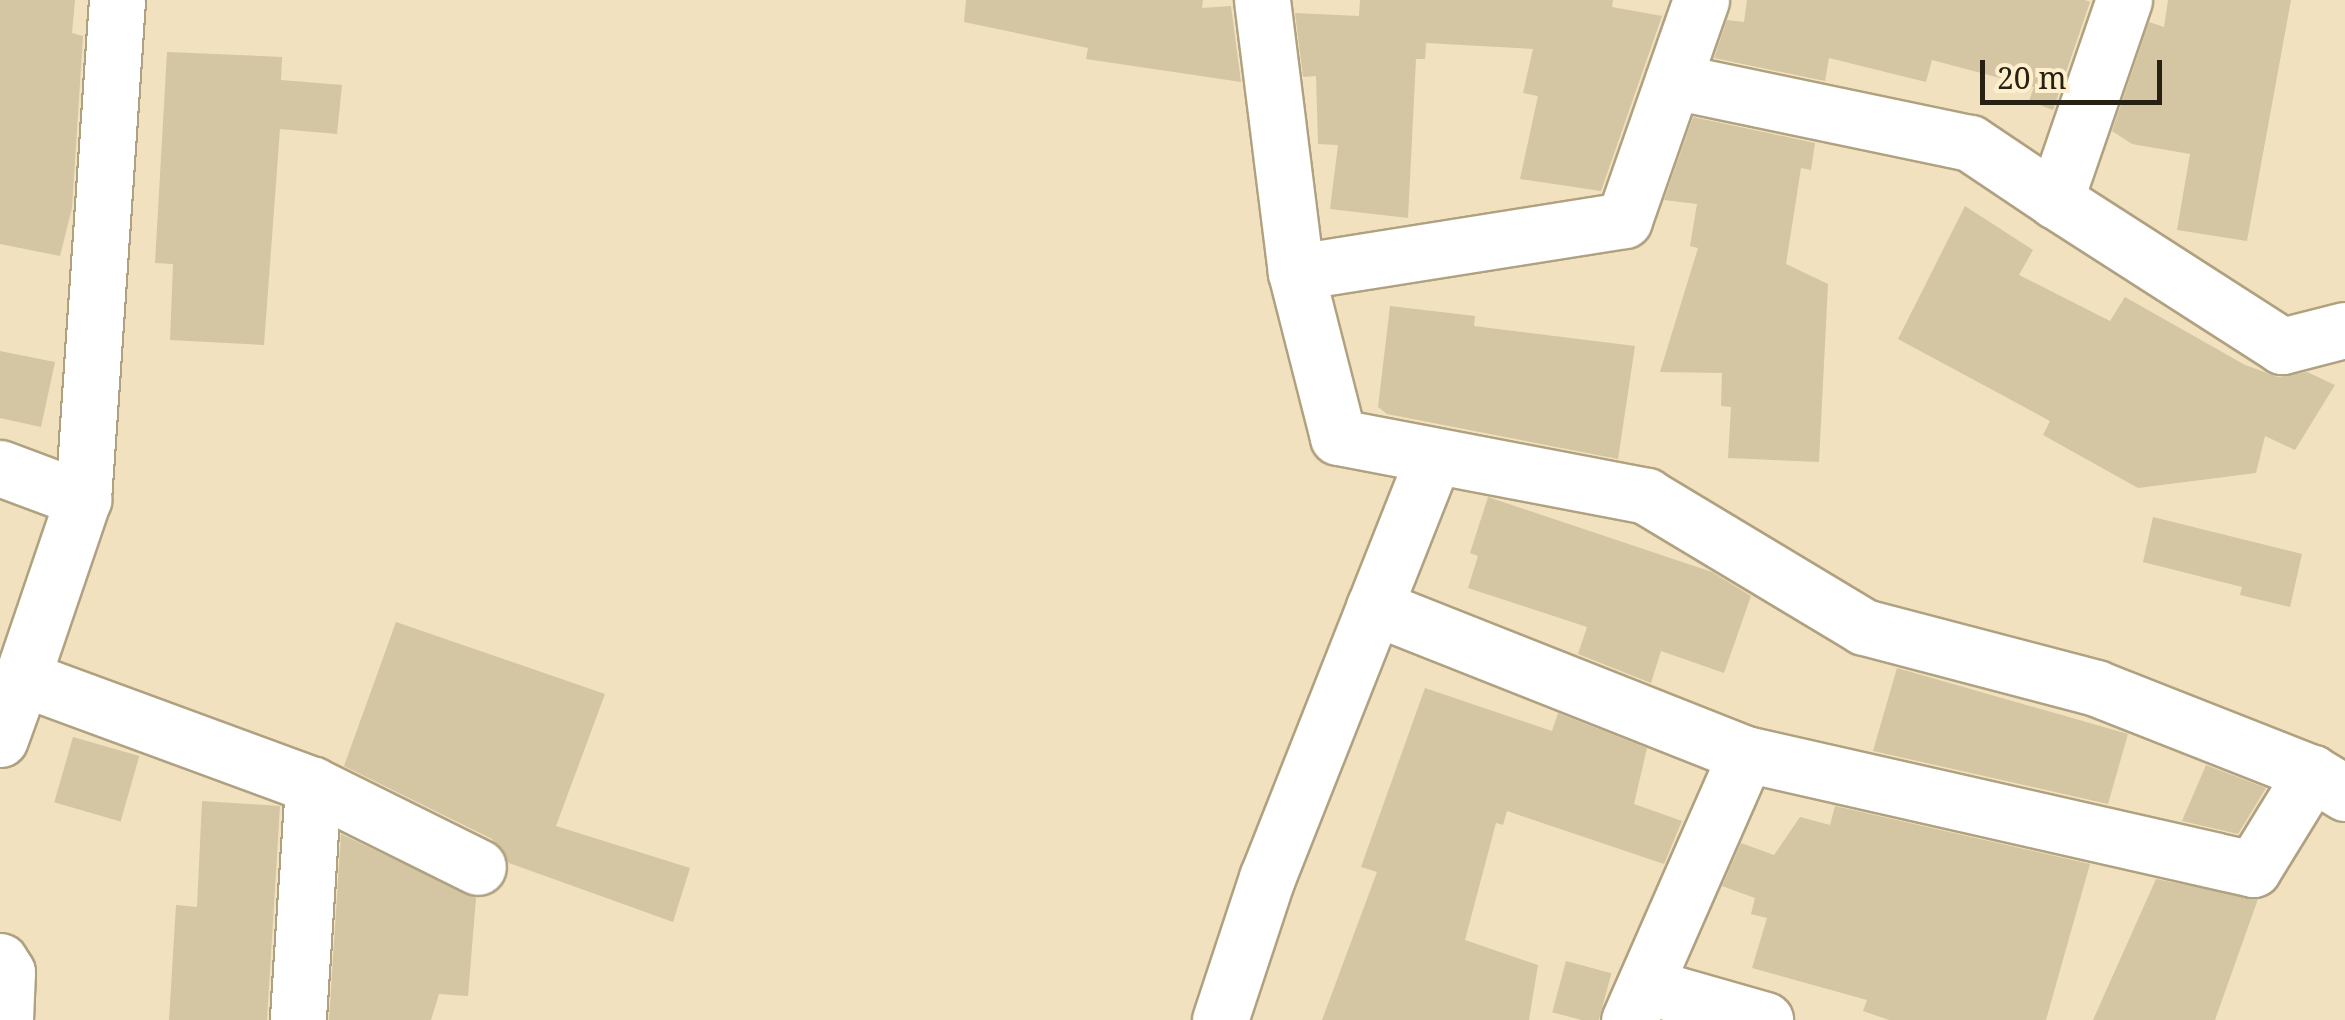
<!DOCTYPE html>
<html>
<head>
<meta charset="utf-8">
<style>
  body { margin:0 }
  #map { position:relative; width:2345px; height:1020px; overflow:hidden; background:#f1e1bf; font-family:"Noto Serif",serif }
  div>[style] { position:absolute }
  .building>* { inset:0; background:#d4c5a3; transform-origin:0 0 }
  .roads { filter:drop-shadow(2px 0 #b0a180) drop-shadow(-2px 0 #b0a180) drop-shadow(0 2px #b0a180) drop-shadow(0 -2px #b0a180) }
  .minor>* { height:55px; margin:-27.5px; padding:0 27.5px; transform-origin:27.5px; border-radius:27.5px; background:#fff }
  span { translate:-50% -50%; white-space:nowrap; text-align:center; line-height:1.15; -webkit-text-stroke:8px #ffefcc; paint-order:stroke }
  .scale { position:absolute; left:1980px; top:60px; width:182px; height:45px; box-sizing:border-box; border:5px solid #272114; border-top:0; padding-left:12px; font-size:30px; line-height:35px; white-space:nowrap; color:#272114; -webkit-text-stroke:8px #ffefcc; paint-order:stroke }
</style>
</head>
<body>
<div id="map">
  <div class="building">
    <div style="clip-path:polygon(0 0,75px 0,72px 33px,83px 36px,72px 208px,60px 256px,0 244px)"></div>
    <div style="clip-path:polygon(966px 0,1203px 0,1202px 8px,1231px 6px,1241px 82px,1086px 59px,1088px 48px,964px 22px)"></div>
    <div style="clip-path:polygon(1360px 0,1613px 0,1612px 7px,1662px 16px,1601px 191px,1520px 179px,1538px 96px,1523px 93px,1533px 49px,1426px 43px,1425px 59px,1416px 59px,1408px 218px,1330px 209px,1338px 145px,1318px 144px,1316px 76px,1303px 77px,1295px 13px,1359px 16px)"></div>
    <div style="clip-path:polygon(1747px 0,2085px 0,2090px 2px,2053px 110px,2029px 101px,2034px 87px,1932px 60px,1926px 82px,1829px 58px,1825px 81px,1714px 58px,1727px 20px,1744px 22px)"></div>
    <div style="clip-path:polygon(2168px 0,2291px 0,2247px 241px,2177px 230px,2190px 154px,2132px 144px,2112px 131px,2149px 22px,2164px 27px)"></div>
    <div style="clip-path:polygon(167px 52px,282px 57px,281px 80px,342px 85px,337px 134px,280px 129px,264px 345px,170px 340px,173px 264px,155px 263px)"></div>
    <div style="clip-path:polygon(1693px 117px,1815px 143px,1811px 170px,1801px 168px,1786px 264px,1828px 284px,1819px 462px,1728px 458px,1731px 407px,1721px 406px,1722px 373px,1660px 372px,1698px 248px,1690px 246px,1697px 204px,1664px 200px)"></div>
    <div style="clip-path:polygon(1965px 206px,2033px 250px,2019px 275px,2110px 321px,2125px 297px,2245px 365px,2278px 377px,2307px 372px,2335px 385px,2295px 450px,2265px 436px,2256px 473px,2138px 488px,2043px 435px,2050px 421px,1898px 339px)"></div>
    <div style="clip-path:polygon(1390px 306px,1475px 316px,1474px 326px,1635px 346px,1618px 459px,1387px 414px,1378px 407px)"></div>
    <div style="clip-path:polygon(0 351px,55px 362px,41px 427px,0 418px)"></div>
    <div style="clip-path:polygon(1488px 497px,1712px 572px,1751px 596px,1724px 673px,1661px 651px,1651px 683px,1578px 654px,1587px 627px,1468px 588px,1478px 556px,1470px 553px)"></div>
    <div style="clip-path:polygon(2153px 517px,2302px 554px,2290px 607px,2240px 595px,2242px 587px,2143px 562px)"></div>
    <div style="clip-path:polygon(396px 622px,605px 694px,556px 826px,690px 868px,673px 922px,509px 863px,492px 839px,344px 766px)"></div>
    <div style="clip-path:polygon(1897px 668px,2128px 734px,2108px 804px,1873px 751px)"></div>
    <div style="clip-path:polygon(1425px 688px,1552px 731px,1558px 713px,1647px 748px,1634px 804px,1682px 821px,1664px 864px,1507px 811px,1503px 825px,1496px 823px,1465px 940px,1538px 965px,1529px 1020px,1322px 1020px,1377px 872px,1361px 867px)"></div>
    <div style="left:73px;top:737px;width:69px;height:68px;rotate:16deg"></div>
    <div style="clip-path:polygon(2206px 765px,2266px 788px,2238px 834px,2182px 821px)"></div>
    <div style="clip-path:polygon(202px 801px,280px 806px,267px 1020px,169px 1020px,176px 905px,197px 907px)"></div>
    <div style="clip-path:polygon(1835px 806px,2090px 864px,2046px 1020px,1889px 1020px,1863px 1011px,1867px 1000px,1752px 968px,1767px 918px,1751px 914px,1755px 898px,1722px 886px,1741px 843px,1774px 855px,1800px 817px,1830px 825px)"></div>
    <div style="clip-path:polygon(341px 834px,476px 898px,468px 996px,439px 994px,431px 1020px,329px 1020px)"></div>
    <div style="clip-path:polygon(2156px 879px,2258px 899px,2215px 1020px,2093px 1020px)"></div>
    <div style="left:1566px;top:961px;width:47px;height:53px;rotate:15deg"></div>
  </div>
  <div class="roads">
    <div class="minor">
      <div style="left:1262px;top:0;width:274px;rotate:82.9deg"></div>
      <div style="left:1296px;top:272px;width:170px;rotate:75.7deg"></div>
      <div style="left:1338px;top:437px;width:314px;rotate:10.8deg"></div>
      <div style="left:1646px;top:496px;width:254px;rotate:31deg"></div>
      <div style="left:1864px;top:627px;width:240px;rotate:14.7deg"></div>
      <div style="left:2096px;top:688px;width:232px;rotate:21.5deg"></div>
      <div style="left:2312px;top:773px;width:39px;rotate:31deg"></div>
      <div style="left:2124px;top:0;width:212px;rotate:109deg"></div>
      <div style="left:2055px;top:200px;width:270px;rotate:32.7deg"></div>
      <div style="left:2282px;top:346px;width:65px;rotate:-14.3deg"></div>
      <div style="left:1673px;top:81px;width:303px;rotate:11.8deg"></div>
      <div style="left:1970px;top:143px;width:102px;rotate:33.8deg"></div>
      <div style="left:1296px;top:272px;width:332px;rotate:-9deg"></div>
      <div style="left:1624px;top:220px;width:233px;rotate:-70.7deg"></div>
      <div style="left:0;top:468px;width:89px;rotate:20.5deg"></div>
      <div style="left:83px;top:499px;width:500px;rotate:-86.1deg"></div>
      <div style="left:83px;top:499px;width:189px;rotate:108.8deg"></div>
      <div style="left:22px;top:678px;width:310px;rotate:20.2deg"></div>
      <div style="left:313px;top:785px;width:235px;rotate:93.7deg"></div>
      <div style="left:1374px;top:607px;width:400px;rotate:21.6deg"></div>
      <div style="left:1746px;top:754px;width:291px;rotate:113.7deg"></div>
      <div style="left:0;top:739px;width:65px;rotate:-70.2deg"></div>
      <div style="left:1746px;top:754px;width:520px;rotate:12.78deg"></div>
      <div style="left:2253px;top:869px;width:113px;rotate:-58.4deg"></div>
      <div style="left:313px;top:785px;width:184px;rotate:26.4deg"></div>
      <div style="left:0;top:961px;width:13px;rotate:58deg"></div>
      <div style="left:7px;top:972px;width:48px;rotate:92.4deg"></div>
      <div style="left:1646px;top:986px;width:124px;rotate:15.9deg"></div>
      <div style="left:1220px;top:1020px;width:150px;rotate:-71.7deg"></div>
      <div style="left:1267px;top:878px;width:454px;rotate:-68.4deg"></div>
    </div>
  </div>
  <div class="scale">20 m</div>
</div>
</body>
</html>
